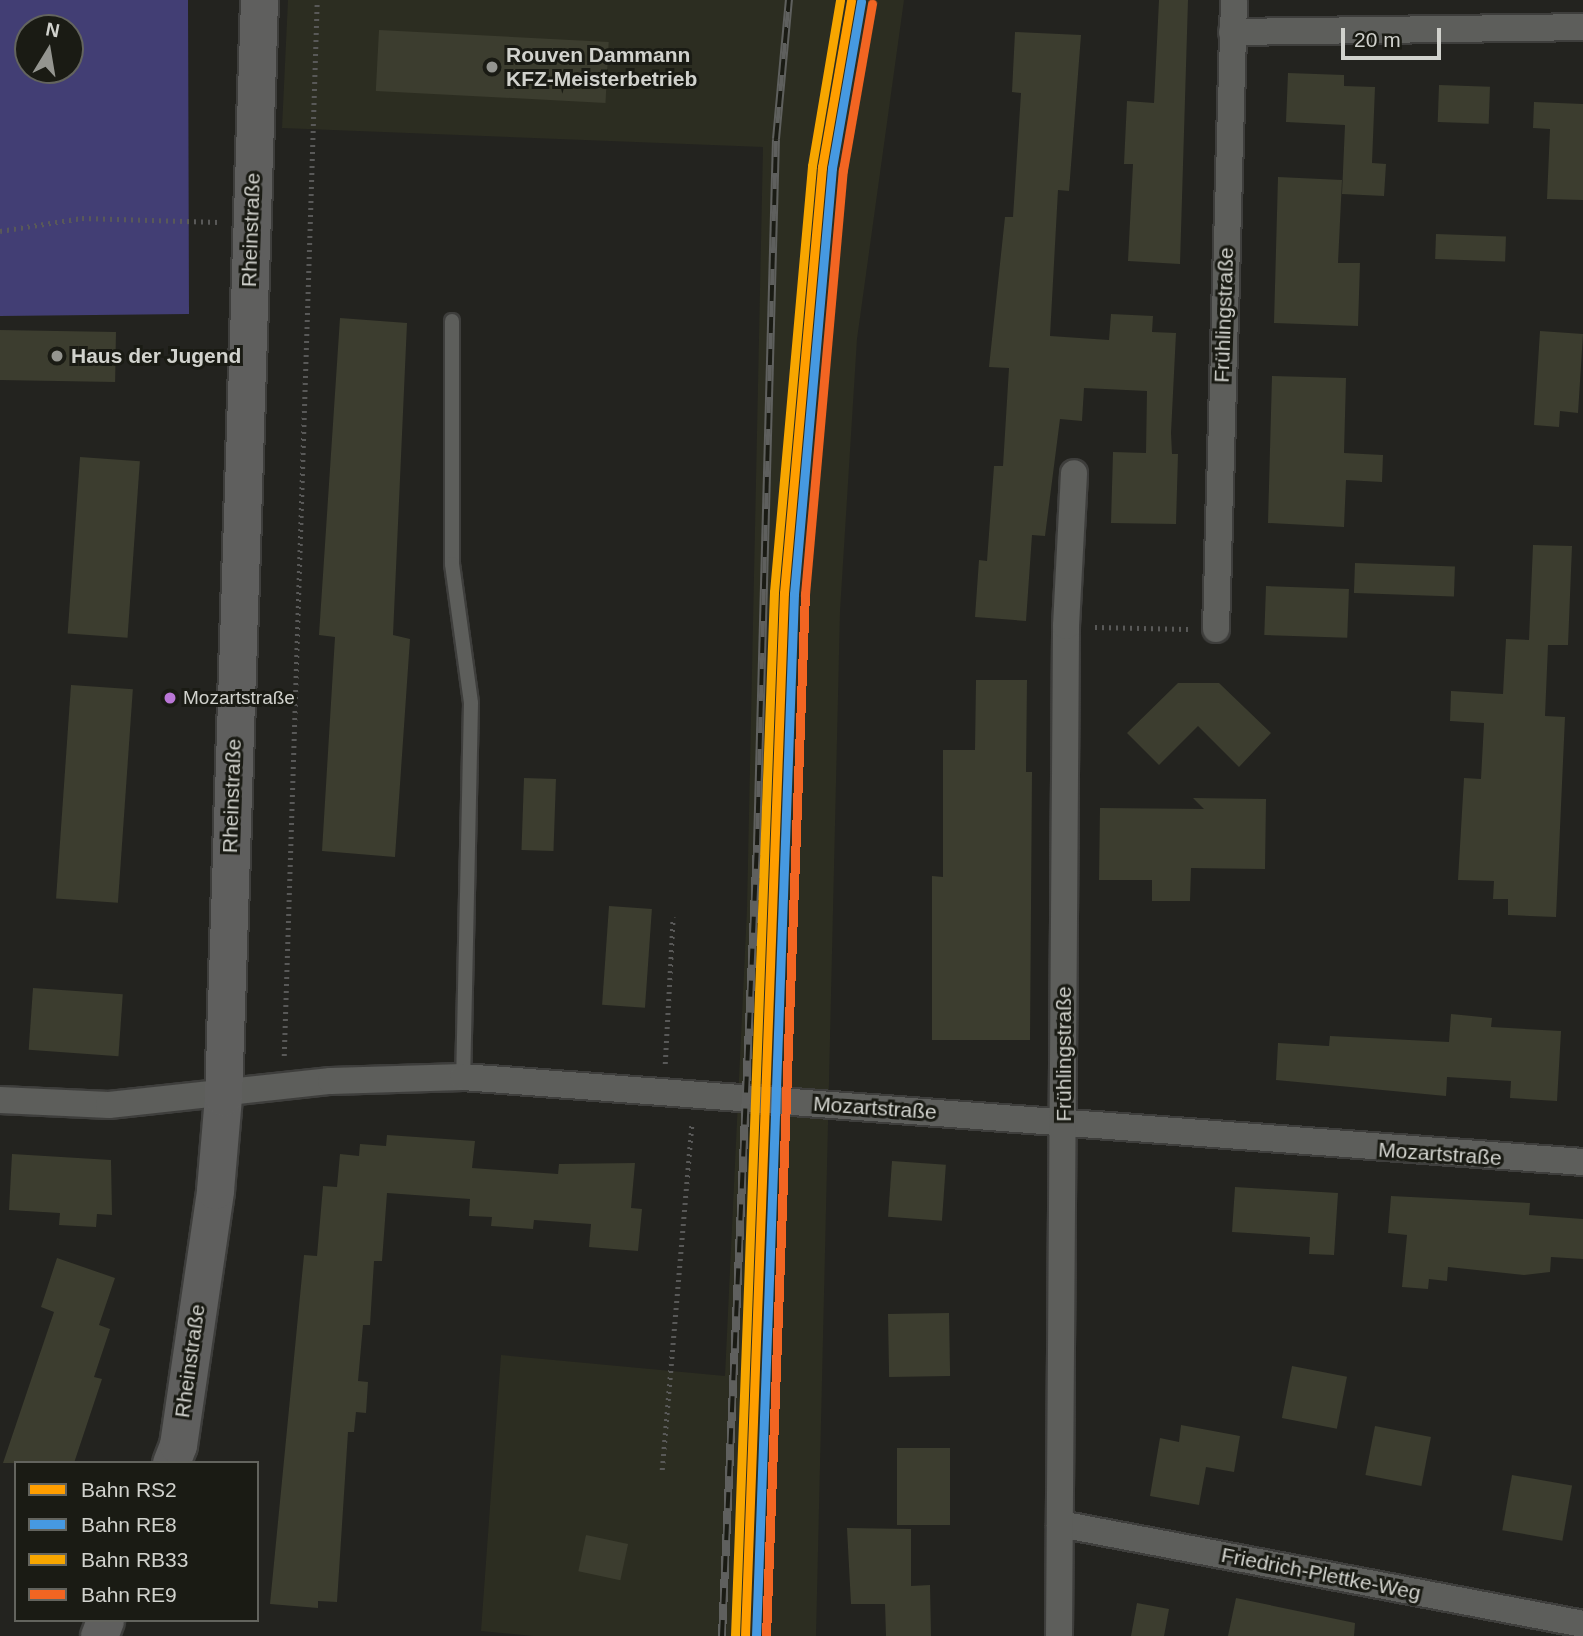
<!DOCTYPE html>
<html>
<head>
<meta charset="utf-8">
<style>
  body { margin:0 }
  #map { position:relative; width:1583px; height:1636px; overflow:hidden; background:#23231f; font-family:Arial,sans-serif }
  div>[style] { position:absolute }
  .built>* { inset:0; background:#2c2d21 }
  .green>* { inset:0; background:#423e74 }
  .building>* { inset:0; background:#3c3d2f; transform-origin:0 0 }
  .path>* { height:4.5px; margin-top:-2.25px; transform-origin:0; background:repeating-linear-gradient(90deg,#595958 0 2px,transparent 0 7px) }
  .roads { filter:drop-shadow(2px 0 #3e3e3c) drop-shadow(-2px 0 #3e3e3c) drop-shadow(0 2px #3e3e3c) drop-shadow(0 -2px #3e3e3c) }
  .lane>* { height:14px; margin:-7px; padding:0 7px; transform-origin:7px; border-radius:7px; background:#5d5e5b }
  .street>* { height:26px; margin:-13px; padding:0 13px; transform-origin:13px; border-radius:13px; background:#5d5e5b }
  .secondary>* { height:37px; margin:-18.5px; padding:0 18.5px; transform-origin:18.5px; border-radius:18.5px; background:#5f5f5e }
  .rail>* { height:8px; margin-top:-4px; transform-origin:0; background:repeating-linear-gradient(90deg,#1a1b14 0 16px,#5f605e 0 32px); box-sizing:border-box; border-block:2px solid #5f605e }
  .rail-1>* { height:9px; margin:-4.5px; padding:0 4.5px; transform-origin:4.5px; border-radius:4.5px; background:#ff9e00 }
  .rail-2>* { height:9px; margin:-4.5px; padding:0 4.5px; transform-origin:4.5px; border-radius:4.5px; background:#4699e1 }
  .rail-3>* { height:9px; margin:-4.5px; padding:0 4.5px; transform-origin:4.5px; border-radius:4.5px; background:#f7a600 }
  .rail-4>* { height:9px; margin:-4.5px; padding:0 4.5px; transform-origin:4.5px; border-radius:4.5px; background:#f26522 }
  .dots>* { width:19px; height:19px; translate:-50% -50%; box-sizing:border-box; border:4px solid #1a1b14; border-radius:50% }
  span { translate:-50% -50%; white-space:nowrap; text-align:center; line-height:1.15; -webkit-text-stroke:6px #1a1b14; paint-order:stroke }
  .bus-label { font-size:19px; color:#d1d2cd }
  .left { translate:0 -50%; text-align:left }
  .poi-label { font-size:21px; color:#d1d2cd; font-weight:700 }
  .street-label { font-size:21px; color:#d1d2cd }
  .legend { position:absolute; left:14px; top:1461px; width:245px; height:161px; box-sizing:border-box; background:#1a1b14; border:2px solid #63645e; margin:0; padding:9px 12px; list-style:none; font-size:21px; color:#d1d2cd }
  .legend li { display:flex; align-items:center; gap:14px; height:35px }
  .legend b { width:35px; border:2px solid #63645e }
  .north { position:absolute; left:14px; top:14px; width:70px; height:70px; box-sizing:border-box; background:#1a1b14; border:2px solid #63645e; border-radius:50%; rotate:11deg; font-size:19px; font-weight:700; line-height:28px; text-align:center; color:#d1d2cd }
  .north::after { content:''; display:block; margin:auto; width:24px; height:32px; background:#949590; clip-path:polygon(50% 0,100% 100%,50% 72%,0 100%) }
  .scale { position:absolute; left:1341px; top:28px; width:100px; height:32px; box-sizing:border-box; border:4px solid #d1d2cd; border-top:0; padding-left:9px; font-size:21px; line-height:24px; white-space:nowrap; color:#d1d2cd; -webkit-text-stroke:5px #1a1b14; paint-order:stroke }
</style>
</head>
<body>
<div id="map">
  <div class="built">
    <div style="clip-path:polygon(288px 0,904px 0,857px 339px,840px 611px,816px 1636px,533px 1636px,481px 1631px,501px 1355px,725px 1376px,747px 909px,763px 147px,282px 128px)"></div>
  </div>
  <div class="green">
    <div style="clip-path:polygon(evenodd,0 0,188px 0,189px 314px,0 316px,0 0,28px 28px,70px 28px,70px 70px,28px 70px,28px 28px)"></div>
  </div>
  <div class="building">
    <div style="clip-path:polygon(1159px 0,1188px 0,1180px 264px,1128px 261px,1133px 164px,1124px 164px,1127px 101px,1154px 103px)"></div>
    <div style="left:379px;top:30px;width:230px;height:61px;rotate:3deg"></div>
    <div style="clip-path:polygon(1015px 32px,1081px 35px,1069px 191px,1058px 190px,1050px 336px,1109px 340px,1111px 314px,1153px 316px,1152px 332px,1176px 333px,1171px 433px,1172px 454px,1178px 454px,1176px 524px,1111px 523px,1113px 452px,1146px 453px,1147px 391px,1084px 388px,1082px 421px,1060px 419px,1045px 536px,1032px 535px,1026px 621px,975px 617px,979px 560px,987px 561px,994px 466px,1003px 466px,1009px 368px,989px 367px,1005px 217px,1013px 217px,1021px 93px,1012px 92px)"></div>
    <div style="clip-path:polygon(1288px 73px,1344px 75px,1344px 86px,1375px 87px,1372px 163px,1386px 164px,1384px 196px,1342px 194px,1345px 125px,1286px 122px)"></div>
    <div style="left:1439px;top:85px;width:51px;height:37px;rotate:2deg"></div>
    <div style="clip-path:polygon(1534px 102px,1583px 104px,1583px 200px,1547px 199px,1550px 129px,1533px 128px)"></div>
    <div style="clip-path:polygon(1278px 177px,1342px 180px,1338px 263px,1360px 263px,1358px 326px,1274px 323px)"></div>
    <div style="left:1436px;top:234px;width:70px;height:25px;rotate:2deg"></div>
    <div style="clip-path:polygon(340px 318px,407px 323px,393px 635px,410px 639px,395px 857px,322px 851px,335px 637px,319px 635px)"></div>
    <div style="left:0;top:330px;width:116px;height:50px;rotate:1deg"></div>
    <div style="clip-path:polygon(1540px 331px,1583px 334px,1578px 413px,1560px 411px,1559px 427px,1534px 425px)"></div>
    <div style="clip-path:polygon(1272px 376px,1346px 378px,1344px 453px,1383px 455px,1382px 482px,1346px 480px,1344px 527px,1268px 523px)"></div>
    <div style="left:80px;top:457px;width:60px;height:177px;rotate:4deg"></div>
    <div style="clip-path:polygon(1533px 545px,1572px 546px,1568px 645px,1548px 645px,1545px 716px,1565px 717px,1556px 917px,1508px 915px,1508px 899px,1493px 899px,1494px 881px,1458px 880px,1464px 778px,1481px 779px,1484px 723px,1450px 721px,1451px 691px,1503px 694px,1506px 639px,1529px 640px)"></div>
    <div style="left:1355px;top:563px;width:100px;height:30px;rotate:2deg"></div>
    <div style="left:1266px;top:586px;width:83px;height:49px;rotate:2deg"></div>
    <div style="clip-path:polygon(976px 680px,1027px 680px,1026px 772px,1032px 772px,1030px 1040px,932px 1040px,932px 876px,943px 877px,943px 750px,975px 750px)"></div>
    <div style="clip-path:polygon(1178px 683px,1219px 683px,1271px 733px,1239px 767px,1198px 726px,1159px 765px,1127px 733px)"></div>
    <div style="left:71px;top:685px;width:62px;height:214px;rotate:4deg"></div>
    <div style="left:524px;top:778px;width:32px;height:72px;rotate:2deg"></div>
    <div style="clip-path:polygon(1193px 798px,1266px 799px,1265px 869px,1191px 868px,1190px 901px,1152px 901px,1152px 880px,1099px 880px,1100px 808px,1204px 809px)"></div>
    <div style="left:609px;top:906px;width:43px;height:99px;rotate:4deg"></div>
    <div style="left:33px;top:988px;width:90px;height:62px;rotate:4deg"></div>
    <div style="clip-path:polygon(1451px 1014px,1492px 1018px,1491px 1027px,1561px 1031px,1557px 1101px,1510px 1098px,1511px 1081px,1447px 1077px,1446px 1096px,1276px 1080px,1278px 1043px,1329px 1046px,1330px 1036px,1449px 1042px)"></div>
    <div style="clip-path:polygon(387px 1135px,475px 1141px,472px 1168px,558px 1174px,559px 1164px,635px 1163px,631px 1208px,642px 1209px,638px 1251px,589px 1247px,591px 1224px,534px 1220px,533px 1229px,491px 1226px,492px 1217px,469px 1216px,470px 1199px,387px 1193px,382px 1261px,374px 1261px,370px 1325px,363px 1325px,358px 1381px,368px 1382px,366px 1413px,356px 1412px,354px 1432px,348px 1432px,337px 1602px,318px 1601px,318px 1608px,270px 1604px,304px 1255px,317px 1256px,323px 1186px,337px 1187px,340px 1154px,359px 1156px,360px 1144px,386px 1146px)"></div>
    <div style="clip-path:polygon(12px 1154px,111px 1160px,112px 1215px,97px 1214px,96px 1227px,59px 1225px,60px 1213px,9px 1210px)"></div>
    <div style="left:892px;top:1161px;width:54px;height:56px;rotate:4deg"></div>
    <div style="clip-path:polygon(1235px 1187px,1338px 1193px,1334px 1255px,1309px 1254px,1310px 1237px,1232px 1232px)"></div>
    <div style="clip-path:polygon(1391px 1196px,1530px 1203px,1529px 1215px,1583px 1219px,1583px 1259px,1551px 1257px,1550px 1272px,1524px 1275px,1448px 1267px,1447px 1281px,1429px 1279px,1428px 1289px,1402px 1287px,1407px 1235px,1388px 1233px)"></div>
    <div style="clip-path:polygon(57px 1258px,115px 1278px,99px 1325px,110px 1329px,94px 1377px,102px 1379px,74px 1463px,3px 1463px,54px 1312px,41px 1307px)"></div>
    <div style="left:949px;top:1313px;width:63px;height:61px;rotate:89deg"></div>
    <div style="left:1292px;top:1366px;width:56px;height:53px;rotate:11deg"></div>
    <div style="clip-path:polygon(1181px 1425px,1240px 1436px,1234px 1472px,1206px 1467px,1199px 1505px,1150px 1496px,1160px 1438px,1179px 1442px)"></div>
    <div style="left:1375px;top:1426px;width:57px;height:50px;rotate:11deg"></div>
    <div style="left:897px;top:1448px;width:53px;height:77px"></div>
    <div style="left:1512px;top:1475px;width:61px;height:56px;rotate:10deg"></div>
    <div style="clip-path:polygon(847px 1528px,911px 1529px,911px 1586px,930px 1585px,931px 1636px,886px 1636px,885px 1604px,851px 1604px)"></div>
    <div style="left:586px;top:1535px;width:43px;height:37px;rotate:12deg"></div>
    <div style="clip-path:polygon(1236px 1598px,1355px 1623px,1354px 1636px,1228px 1636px)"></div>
    <div style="clip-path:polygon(1137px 1603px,1169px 1609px,1164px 1636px,1131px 1636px)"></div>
  </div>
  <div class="path">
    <div style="left:0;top:231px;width:83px;rotate:-9deg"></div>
    <div style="left:82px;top:218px;width:137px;rotate:1.7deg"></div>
    <div style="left:1095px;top:627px;width:93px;rotate:1.2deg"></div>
    <div style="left:284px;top:1056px;width:1057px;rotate:-88.21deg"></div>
    <div style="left:665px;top:1064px;width:147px;rotate:-86.9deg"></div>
    <div style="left:662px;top:1470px;width:349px;rotate:-85.1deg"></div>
  </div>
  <div class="roads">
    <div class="lane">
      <div style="left:452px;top:321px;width:243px;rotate:90deg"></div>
      <div style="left:452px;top:564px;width:140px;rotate:82.2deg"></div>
      <div style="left:471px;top:703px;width:374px;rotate:91.2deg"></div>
    </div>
    <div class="street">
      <div style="left:1232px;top:32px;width:351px;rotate:-0.8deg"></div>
      <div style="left:1216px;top:629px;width:629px;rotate:-88.36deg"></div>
      <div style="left:0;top:1100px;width:109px;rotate:2.6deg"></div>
      <div style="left:109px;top:1105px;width:223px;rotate:-6.2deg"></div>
      <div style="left:331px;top:1081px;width:132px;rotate:-1.7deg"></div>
      <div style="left:463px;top:1077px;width:1123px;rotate:4.34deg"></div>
      <div style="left:1060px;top:1524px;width:532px;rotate:10.82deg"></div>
      <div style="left:1059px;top:1636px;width:1010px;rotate:-89.6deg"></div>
      <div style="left:1066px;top:626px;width:153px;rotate:-87deg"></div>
    </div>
    <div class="secondary">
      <div style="left:171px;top:1463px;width:19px;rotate:-69deg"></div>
      <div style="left:178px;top:1445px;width:258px;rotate:-81.7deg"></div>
      <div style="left:215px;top:1190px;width:93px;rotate:-85.1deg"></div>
      <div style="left:223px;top:1097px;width:1098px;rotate:-88.12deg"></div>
      <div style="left:99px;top:1636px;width:17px;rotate:-69deg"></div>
    </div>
  </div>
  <div class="rail">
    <div style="left:722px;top:1636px;width:792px;rotate:-87.47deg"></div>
    <div style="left:757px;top:845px;width:706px;rotate:-88.46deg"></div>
    <div style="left:776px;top:139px;width:140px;rotate:-84.7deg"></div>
  </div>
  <div class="rail-1">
    <div style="left:745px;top:1636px;width:1044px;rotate:-87.86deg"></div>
    <div style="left:784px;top:593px;width:428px;rotate:-84.9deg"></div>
    <div style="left:822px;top:167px;width:169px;rotate:-80.1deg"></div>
  </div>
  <div class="rail-2">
    <div style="left:756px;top:1636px;width:1043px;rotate:-87.91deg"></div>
    <div style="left:794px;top:594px;width:428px;rotate:-84.9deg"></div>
    <div style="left:832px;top:168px;width:169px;rotate:-80.1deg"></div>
  </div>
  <div class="rail-3">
    <div style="left:735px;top:1636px;width:1045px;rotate:-87.86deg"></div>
    <div style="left:774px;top:592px;width:428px;rotate:-84.9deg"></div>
    <div style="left:812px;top:166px;width:168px;rotate:-80.4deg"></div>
  </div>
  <div class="rail-4">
    <div style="left:766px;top:1636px;width:1043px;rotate:-87.86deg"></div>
    <div style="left:805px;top:594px;width:426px;rotate:-84.9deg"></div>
    <div style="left:843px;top:170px;width:169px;rotate:-80.1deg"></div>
  </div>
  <div class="dots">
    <div style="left:492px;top:67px;background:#949590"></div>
    <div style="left:57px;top:356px;background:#949590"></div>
    <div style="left:170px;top:698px;background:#ba77d6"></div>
  </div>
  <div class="bus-label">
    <span class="left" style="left:183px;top:698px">Mozartstraße</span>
  </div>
  <div class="poi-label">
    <span class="left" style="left:506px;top:67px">Rouven Dammann<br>KFZ-Meisterbetrieb</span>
    <span class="left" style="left:71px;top:356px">Haus der Jugend</span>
  </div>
  <div class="street-label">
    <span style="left:251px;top:230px;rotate:-88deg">Rheinstraße</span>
    <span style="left:1224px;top:315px;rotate:-88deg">Frühlingstraße</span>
    <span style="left:232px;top:796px;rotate:-88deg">Rheinstraße</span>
    <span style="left:1064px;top:1054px;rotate:-90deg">Frühlingstraße</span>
    <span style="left:875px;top:1108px;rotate:4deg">Mozartstraße</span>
    <span style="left:1440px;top:1154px;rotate:4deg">Mozartstraße</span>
    <span style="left:190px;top:1361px;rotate:-82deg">Rheinstraße</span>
    <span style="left:1321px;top:1574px;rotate:11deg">Friedrich-Plettke-Weg</span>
  </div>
  <ul class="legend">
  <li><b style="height:9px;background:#ff9e00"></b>Bahn RS2</li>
  <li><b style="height:9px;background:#4699e1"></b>Bahn RE8</li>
  <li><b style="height:9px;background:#f7a600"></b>Bahn RB33</li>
  <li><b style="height:9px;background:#f26522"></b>Bahn RE9</li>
  </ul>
  <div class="north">N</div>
  <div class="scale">20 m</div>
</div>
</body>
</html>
